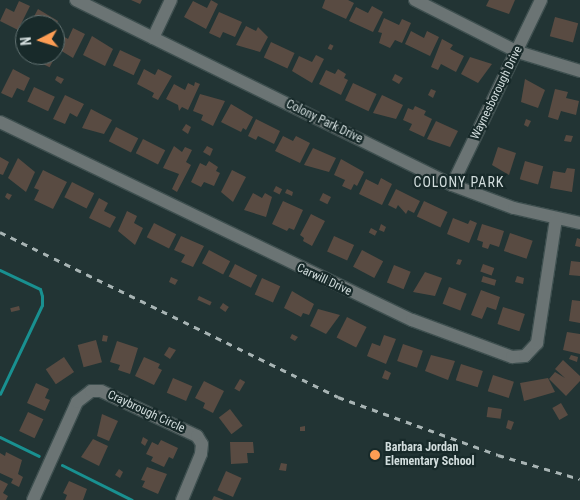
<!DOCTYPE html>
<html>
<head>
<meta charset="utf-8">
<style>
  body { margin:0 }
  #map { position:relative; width:580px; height:500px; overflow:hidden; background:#223434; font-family:"Roboto Condensed",sans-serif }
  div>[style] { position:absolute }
  .stream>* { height:3px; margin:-1.5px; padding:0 1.5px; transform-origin:1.5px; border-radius:1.5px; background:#199090 }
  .building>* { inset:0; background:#594b42; transform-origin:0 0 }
  .roads { filter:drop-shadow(1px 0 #3e4f4f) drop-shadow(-1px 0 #3e4f4f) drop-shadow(0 1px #3e4f4f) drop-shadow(0 -1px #3e4f4f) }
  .minor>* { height:12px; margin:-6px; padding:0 6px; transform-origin:6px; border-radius:6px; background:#6b7474 }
  .rail>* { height:3px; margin-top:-1.5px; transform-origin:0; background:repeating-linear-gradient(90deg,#a8b4b4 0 6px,transparent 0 12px) }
  .dots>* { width:14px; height:14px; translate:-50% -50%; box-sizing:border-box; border:2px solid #182a2a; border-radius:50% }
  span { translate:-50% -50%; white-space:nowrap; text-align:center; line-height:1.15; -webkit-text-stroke:4.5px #182a2a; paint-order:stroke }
  .street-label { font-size:12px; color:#d2dddd }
  .poi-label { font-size:12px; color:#d2dddd; font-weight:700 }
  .left { translate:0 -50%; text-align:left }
  .neighbourhood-label { font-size:14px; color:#d2dddd; letter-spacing:1px }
  .north { position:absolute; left:15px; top:15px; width:50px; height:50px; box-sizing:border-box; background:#182a2a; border:1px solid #627272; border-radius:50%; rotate:265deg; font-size:14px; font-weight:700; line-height:20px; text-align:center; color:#d2dddd }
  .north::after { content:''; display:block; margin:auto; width:18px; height:22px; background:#fc9d54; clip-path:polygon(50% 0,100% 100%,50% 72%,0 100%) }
</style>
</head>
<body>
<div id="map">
  <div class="stream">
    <div style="left:0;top:270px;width:44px;rotate:25.4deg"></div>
    <div style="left:40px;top:289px;width:7px;rotate:74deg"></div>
    <div style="left:42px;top:296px;width:9px;rotate:90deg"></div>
    <div style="left:42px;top:305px;width:98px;rotate:115.3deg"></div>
    <div style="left:0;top:437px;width:43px;rotate:26deg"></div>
    <div style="left:62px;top:465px;width:78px;rotate:26.6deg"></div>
  </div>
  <div class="building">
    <div style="clip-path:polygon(131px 0,142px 0,140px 4px)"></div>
    <div style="clip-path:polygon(211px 0,218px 4px,206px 29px,184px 17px,193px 1px,207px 8px)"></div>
    <div style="clip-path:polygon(325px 0,348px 0,354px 3px,346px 19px,322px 8px)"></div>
    <div style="clip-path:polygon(489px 0,515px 0,509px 14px,486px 6px)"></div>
    <div style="clip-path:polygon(19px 1px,30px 6px,18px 30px,0 21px,6px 8px,14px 12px)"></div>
    <div style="clip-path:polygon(372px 6px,383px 12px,373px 32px,349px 21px,356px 7px,368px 13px)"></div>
    <div style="clip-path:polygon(38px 9px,58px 21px,56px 25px,30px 24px)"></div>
    <div style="clip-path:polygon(219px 12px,242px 22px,235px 37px,223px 32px,220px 38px,209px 33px)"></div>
    <div style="left:555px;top:17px;width:24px;height:20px;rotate:15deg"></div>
    <div style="clip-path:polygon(384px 18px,399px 25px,402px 19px,411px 23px,402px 43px,395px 40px,390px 48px,379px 43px,382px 33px,378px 32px)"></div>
    <div style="clip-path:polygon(246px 26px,256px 31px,258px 27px,268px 37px,260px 52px,236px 45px)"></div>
    <div style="clip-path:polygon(73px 28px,85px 34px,73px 58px,55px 47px,61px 35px,68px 39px)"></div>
    <div style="clip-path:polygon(411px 31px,424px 38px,427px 31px,439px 37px,430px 56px,405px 44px)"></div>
    <div style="clip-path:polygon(92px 36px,113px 49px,105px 66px,83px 55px)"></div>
    <div style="clip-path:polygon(442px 39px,453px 45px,450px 49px,464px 56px,456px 72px,441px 64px,438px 70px,431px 67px)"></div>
    <div style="left:271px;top:42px;width:26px;height:17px;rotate:25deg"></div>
    <div style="left:330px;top:44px;width:4px;height:5px;rotate:27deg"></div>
    <div style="left:120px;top:50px;width:23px;height:17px;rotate:25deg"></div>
    <div style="clip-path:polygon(316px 55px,324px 59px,312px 83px,292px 71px,299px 56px,312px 62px)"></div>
    <div style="left:47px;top:57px;width:7px;height:8px;rotate:27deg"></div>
    <div style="clip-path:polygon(470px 57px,492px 64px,478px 83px,461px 74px)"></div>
    <div style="clip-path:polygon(13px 69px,30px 78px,24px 91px,17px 88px,12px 98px,1px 93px)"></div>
    <div style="clip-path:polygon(144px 69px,155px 75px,158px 69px,172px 76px,158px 100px,152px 97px,154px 93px,137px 84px)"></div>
    <div style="clip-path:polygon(338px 69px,346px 74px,344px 78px,348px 80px,341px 95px,319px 84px,326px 70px,335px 74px)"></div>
    <div style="clip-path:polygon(395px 74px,403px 78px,399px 84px,392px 80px)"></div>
    <div style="clip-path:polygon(57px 76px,64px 79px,61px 84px,55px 80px)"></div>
    <div style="clip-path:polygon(525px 79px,545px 90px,538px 108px,521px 102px)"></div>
    <div style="clip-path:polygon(195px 82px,200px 84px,188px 110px,182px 107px,179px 111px,178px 105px,166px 99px,174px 84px,185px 90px,188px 83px,194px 86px)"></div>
    <div style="left:353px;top:83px;width:26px;height:19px;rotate:25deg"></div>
    <div style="left:34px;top:87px;width:23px;height:16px;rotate:25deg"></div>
    <div style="clip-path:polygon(431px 89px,436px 91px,433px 98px,428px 95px)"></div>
    <div style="clip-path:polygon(555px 89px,568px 92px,566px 98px,579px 101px,576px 115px,561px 111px,558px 120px,548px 117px)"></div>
    <div style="clip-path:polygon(200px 94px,225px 101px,213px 126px,201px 120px,203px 115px,193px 111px)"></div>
    <div style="clip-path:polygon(65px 95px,84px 104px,77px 117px,70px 113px,65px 124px,53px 119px)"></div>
    <div style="clip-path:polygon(382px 95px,403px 105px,396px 119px,373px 113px)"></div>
    <div style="clip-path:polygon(231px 104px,253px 117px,246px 130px,243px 128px,241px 132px,221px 122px)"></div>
    <div style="clip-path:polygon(415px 106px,426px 111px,424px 115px,432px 119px,424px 137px,409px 130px,412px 124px,403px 120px,408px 108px,413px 110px)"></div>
    <div style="clip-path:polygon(91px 109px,112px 120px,104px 134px,82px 128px)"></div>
    <div style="clip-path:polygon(256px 119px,280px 131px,274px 144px,258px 136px,256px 140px,248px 136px)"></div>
    <div style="clip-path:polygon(526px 119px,531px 121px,528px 127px,524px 125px)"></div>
    <div style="clip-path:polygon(436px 121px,458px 131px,450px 147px,427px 139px)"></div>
    <div style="clip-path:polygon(186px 124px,191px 127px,188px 134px,182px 130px)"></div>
    <div style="left:116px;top:127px;width:25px;height:16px;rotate:27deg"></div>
    <div style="clip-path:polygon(566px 135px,573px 136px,571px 142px,564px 141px)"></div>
    <div style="clip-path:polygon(283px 136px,293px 141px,296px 136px,310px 143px,300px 163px,275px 151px)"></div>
    <div style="left:143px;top:139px;width:25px;height:16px;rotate:27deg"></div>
    <div style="clip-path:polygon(174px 146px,182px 152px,185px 147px,192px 150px,186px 162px,191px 165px,177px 192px,172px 189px,179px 174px,163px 168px)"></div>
    <div style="clip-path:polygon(207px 146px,213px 149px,210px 156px,203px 152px)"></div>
    <div style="clip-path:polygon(498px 147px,516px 153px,509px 175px,492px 165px)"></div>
    <div style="clip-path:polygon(313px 148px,336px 158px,329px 172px,304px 165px)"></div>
    <div style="clip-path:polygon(0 157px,9px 162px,3px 175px,0 174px)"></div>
    <div style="clip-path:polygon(18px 158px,35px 172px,26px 192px,8px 178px)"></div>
    <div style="clip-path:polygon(341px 159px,364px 172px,357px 186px,354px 184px,351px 190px,342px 186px,345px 180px,334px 175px)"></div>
    <div style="clip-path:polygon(209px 161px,218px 167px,216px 171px,220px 173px,214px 186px,204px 182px,201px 187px,191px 182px,200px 163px,206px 166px)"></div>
    <div style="left:525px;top:161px;width:19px;height:19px;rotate:16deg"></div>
    <div style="clip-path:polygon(567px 168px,575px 169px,572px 192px,550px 188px,553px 171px,565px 173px)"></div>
    <div style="clip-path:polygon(43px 170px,67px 182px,53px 209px,34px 200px,39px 190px,34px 188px)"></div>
    <div style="clip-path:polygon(232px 170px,246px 177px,233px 202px,221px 192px)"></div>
    <div style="clip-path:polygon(381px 178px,392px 184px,382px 205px,359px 194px,366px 179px,378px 185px)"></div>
    <div style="left:72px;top:182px;width:25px;height:17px;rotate:27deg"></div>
    <div style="left:276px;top:186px;width:7px;height:6px;rotate:27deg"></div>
    <div style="clip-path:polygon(287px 189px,293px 192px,292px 196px,285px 193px)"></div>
    <div style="clip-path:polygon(396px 189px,420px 201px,414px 213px,408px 210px,406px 214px,398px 205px,396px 209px,388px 205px)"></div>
    <div style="clip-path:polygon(7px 193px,12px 195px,9px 200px,5px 197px)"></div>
    <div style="clip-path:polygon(253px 193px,262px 198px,265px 193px,272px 197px,266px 217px,244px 210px)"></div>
    <div style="left:323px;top:193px;width:9px;height:8px;rotate:27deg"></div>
    <div style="clip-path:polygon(99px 198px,108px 203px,104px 211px,116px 217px,110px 228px,89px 218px)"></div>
    <div style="clip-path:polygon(283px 201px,303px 210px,294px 230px,289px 228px,287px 231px,272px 224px)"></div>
    <div style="left:424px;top:201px;width:26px;height:17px;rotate:25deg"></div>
    <div style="clip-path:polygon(127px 211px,137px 216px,134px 223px,143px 228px,135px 245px,118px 231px)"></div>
    <div style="clip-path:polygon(311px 214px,325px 221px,312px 246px,303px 241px,304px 238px,300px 235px)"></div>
    <div style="clip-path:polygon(453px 218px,468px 224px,470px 220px,477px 223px,469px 243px,447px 234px)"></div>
    <div style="left:154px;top:223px;width:25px;height:16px;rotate:27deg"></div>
    <div style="clip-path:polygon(381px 224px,386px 227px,384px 232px,379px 230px)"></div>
    <div style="clip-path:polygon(482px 224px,504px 231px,499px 247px,490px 244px,488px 249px,482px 247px,483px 242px,477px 240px)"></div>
    <div style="left:371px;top:228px;width:7px;height:5px;rotate:27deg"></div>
    <div style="left:510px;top:233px;width:24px;height:19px;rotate:19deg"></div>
    <div style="clip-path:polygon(181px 236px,204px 246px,193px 267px,181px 262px,185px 255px,174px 250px)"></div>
    <div style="left:334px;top:236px;width:22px;height:17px;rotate:24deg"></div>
    <div style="clip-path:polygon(577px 238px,580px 239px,580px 247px,575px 246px)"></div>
    <div style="left:209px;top:250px;width:24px;height:15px;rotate:28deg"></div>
    <div style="left:362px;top:250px;width:24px;height:19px;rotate:28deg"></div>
    <div style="clip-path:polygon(458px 259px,462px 260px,460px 265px,456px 264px)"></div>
    <div style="clip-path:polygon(571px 261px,580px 262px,580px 276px,569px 275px)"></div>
    <div style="left:235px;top:264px;width:25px;height:14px;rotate:27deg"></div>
    <div style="left:483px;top:264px;width:12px;height:8px;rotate:20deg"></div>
    <div style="left:394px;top:265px;width:18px;height:19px;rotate:22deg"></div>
    <div style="clip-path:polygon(425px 272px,442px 278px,435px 296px,413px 292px)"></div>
    <div style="left:483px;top:276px;width:14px;height:6px;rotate:17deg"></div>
    <div style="clip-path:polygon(517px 276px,524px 278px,523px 284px,515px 282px)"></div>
    <div style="clip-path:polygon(171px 277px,178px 280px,175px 285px,169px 282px)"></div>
    <div style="left:262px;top:278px;width:20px;height:18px;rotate:24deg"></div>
    <div style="left:449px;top:287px;width:19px;height:18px;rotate:21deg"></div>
    <div style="clip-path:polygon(481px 290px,500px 297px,496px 310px,487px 307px,482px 319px,471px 315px)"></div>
    <div style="clip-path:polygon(292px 291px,314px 304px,309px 315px,303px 313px,301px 317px,284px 308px)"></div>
    <div style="left:199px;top:296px;width:14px;height:4px;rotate:25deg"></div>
    <div style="clip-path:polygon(572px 300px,580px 301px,580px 323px,569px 321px)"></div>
    <div style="left:223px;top:303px;width:7px;height:6px;rotate:34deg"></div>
    <div style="left:19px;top:306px;width:4px;height:9px;rotate:76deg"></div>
    <div style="left:503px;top:307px;width:23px;height:18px;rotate:18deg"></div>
    <div style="clip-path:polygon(318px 309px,340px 315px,326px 334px,310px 326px)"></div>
    <div style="left:347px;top:317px;width:22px;height:23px;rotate:27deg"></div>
    <div style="clip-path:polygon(567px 332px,580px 334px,580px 354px,563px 350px)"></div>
    <div style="clip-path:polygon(292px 334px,298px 337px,295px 341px,290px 338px)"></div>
    <div style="left:103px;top:335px;width:5px;height:6px;rotate:11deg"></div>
    <div style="clip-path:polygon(384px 335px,396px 339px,386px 364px,367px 356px,372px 343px,380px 346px)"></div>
    <div style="left:96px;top:340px;width:23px;height:19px;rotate:75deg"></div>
    <div style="clip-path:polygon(117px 341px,138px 348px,130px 374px,118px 370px,120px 365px,110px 362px)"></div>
    <div style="left:403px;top:344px;width:21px;height:18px;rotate:19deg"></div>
    <div style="clip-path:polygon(169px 347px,176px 350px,170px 359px,164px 355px)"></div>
    <div style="clip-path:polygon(431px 355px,455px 361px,448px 380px,425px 371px)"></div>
    <div style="clip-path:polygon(571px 355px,578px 357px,577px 362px,569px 359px)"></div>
    <div style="left:64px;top:357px;width:18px;height:22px;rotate:56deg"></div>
    <div style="clip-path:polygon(144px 357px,160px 364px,158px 368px,162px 370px,154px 385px,135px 376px)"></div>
    <div style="clip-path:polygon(563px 360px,580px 376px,580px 381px,566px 396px,549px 379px,555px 372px,565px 378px,555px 369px)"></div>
    <div style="left:461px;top:364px;width:23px;height:17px;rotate:18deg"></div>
    <div style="clip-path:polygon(385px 370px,391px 373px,388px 380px,382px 378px)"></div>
    <div style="left:493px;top:375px;width:22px;height:17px;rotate:18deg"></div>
    <div style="left:173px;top:378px;width:21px;height:16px;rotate:23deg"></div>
    <div style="clip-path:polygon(548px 378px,555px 392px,524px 401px,520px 383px)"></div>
    <div style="left:240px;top:379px;width:6px;height:11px;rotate:31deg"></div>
    <div style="clip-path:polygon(204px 381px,224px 391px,213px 413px,203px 408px,205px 403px,195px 398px)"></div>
    <div style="clip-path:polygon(36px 383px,49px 389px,45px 398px,50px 400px,45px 411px,27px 403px)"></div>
    <div style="left:561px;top:403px;width:14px;height:10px;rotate:60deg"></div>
    <div style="left:488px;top:407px;width:14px;height:10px;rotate:8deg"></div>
    <div style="left:230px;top:409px;width:21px;height:14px;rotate:53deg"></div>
    <div style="left:28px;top:412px;width:17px;height:21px;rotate:25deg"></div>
    <div style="clip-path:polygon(102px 414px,118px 421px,109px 441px,97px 436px)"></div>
    <div style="clip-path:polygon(508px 420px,514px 422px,511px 430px,506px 428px)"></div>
    <div style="clip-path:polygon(305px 426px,305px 431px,300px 431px,300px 427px)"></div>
    <div style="clip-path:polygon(143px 437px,148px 440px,145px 446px,141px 443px)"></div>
    <div style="clip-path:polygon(93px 439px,108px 446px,99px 466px,81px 457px)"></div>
    <div style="clip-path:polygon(161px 440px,178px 448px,173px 459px,169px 457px,164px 467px,151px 461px,153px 457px,146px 454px,152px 442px,158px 445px)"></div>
    <div style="clip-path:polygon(230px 442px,253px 442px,254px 453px,247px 453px,248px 463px,231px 464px)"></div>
    <div style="clip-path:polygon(6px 452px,22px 460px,18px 474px,23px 477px,19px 487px,11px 483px,13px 479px,0 473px,0 453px,5px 456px)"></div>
    <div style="clip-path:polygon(281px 463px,287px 464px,286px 471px,279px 470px)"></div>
    <div style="clip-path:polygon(147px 467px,167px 474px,158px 494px,142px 487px,145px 481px,141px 480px)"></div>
    <div style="clip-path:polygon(119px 469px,123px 472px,120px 478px,115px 475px)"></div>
    <div style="left:226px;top:471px;width:17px;height:21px;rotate:24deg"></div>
    <div style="clip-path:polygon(0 480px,8px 484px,3px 493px,8px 496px,6px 500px,0 500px)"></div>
    <div style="clip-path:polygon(69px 481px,87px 489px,83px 500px,65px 500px,67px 495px,63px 493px)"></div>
    <div style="clip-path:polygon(214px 496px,224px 500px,212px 500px)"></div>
  </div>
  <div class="roads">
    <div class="minor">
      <div style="left:76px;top:0;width:419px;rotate:26.2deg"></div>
      <div style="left:452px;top:185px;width:66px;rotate:20.4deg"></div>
      <div style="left:514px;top:208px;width:68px;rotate:12.8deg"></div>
      <div style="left:415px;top:0;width:115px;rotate:26.8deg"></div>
      <div style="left:518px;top:52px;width:65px;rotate:17deg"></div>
      <div style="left:153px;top:38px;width:42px;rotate:-64.7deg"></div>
      <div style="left:0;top:122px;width:457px;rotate:25.7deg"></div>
      <div style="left:412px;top:320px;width:107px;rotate:20.3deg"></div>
      <div style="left:512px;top:357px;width:13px;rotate:-4deg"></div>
      <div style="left:525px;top:356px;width:18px;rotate:-47deg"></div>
      <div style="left:537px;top:343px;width:125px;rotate:-81.3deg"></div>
      <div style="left:452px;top:185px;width:205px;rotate:-64.3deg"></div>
      <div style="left:33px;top:500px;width:107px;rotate:-65.8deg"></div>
      <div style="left:77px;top:402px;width:18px;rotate:-38deg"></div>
      <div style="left:91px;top:391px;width:10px"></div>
      <div style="left:101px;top:391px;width:106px;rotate:25.1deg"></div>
      <div style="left:197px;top:436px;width:9px;rotate:58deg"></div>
      <div style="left:202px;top:444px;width:10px;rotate:96deg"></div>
      <div style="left:201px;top:454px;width:50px;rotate:112.4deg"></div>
    </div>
  </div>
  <div class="rail">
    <div style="left:0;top:232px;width:376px;rotate:26deg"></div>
    <div style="left:338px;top:397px;width:170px;rotate:19.9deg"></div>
    <div style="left:498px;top:455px;width:85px;rotate:16.3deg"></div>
  </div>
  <div class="dots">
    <div style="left:375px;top:455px;background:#fc9d54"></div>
  </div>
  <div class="street-label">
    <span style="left:497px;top:93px;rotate:-64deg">Waynesborough Drive</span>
    <span style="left:324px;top:122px;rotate:26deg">Colony Park Drive</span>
    <span style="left:324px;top:280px;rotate:25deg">Carwill Drive</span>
    <span style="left:146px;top:412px;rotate:25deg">Craybrough Circle</span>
  </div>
  <div class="poi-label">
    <span class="left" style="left:385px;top:455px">Barbara Jordan<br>Elementary School</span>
  </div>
  <div class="neighbourhood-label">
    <span style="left:459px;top:182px">COLONY PARK</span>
  </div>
  <div class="north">N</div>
</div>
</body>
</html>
